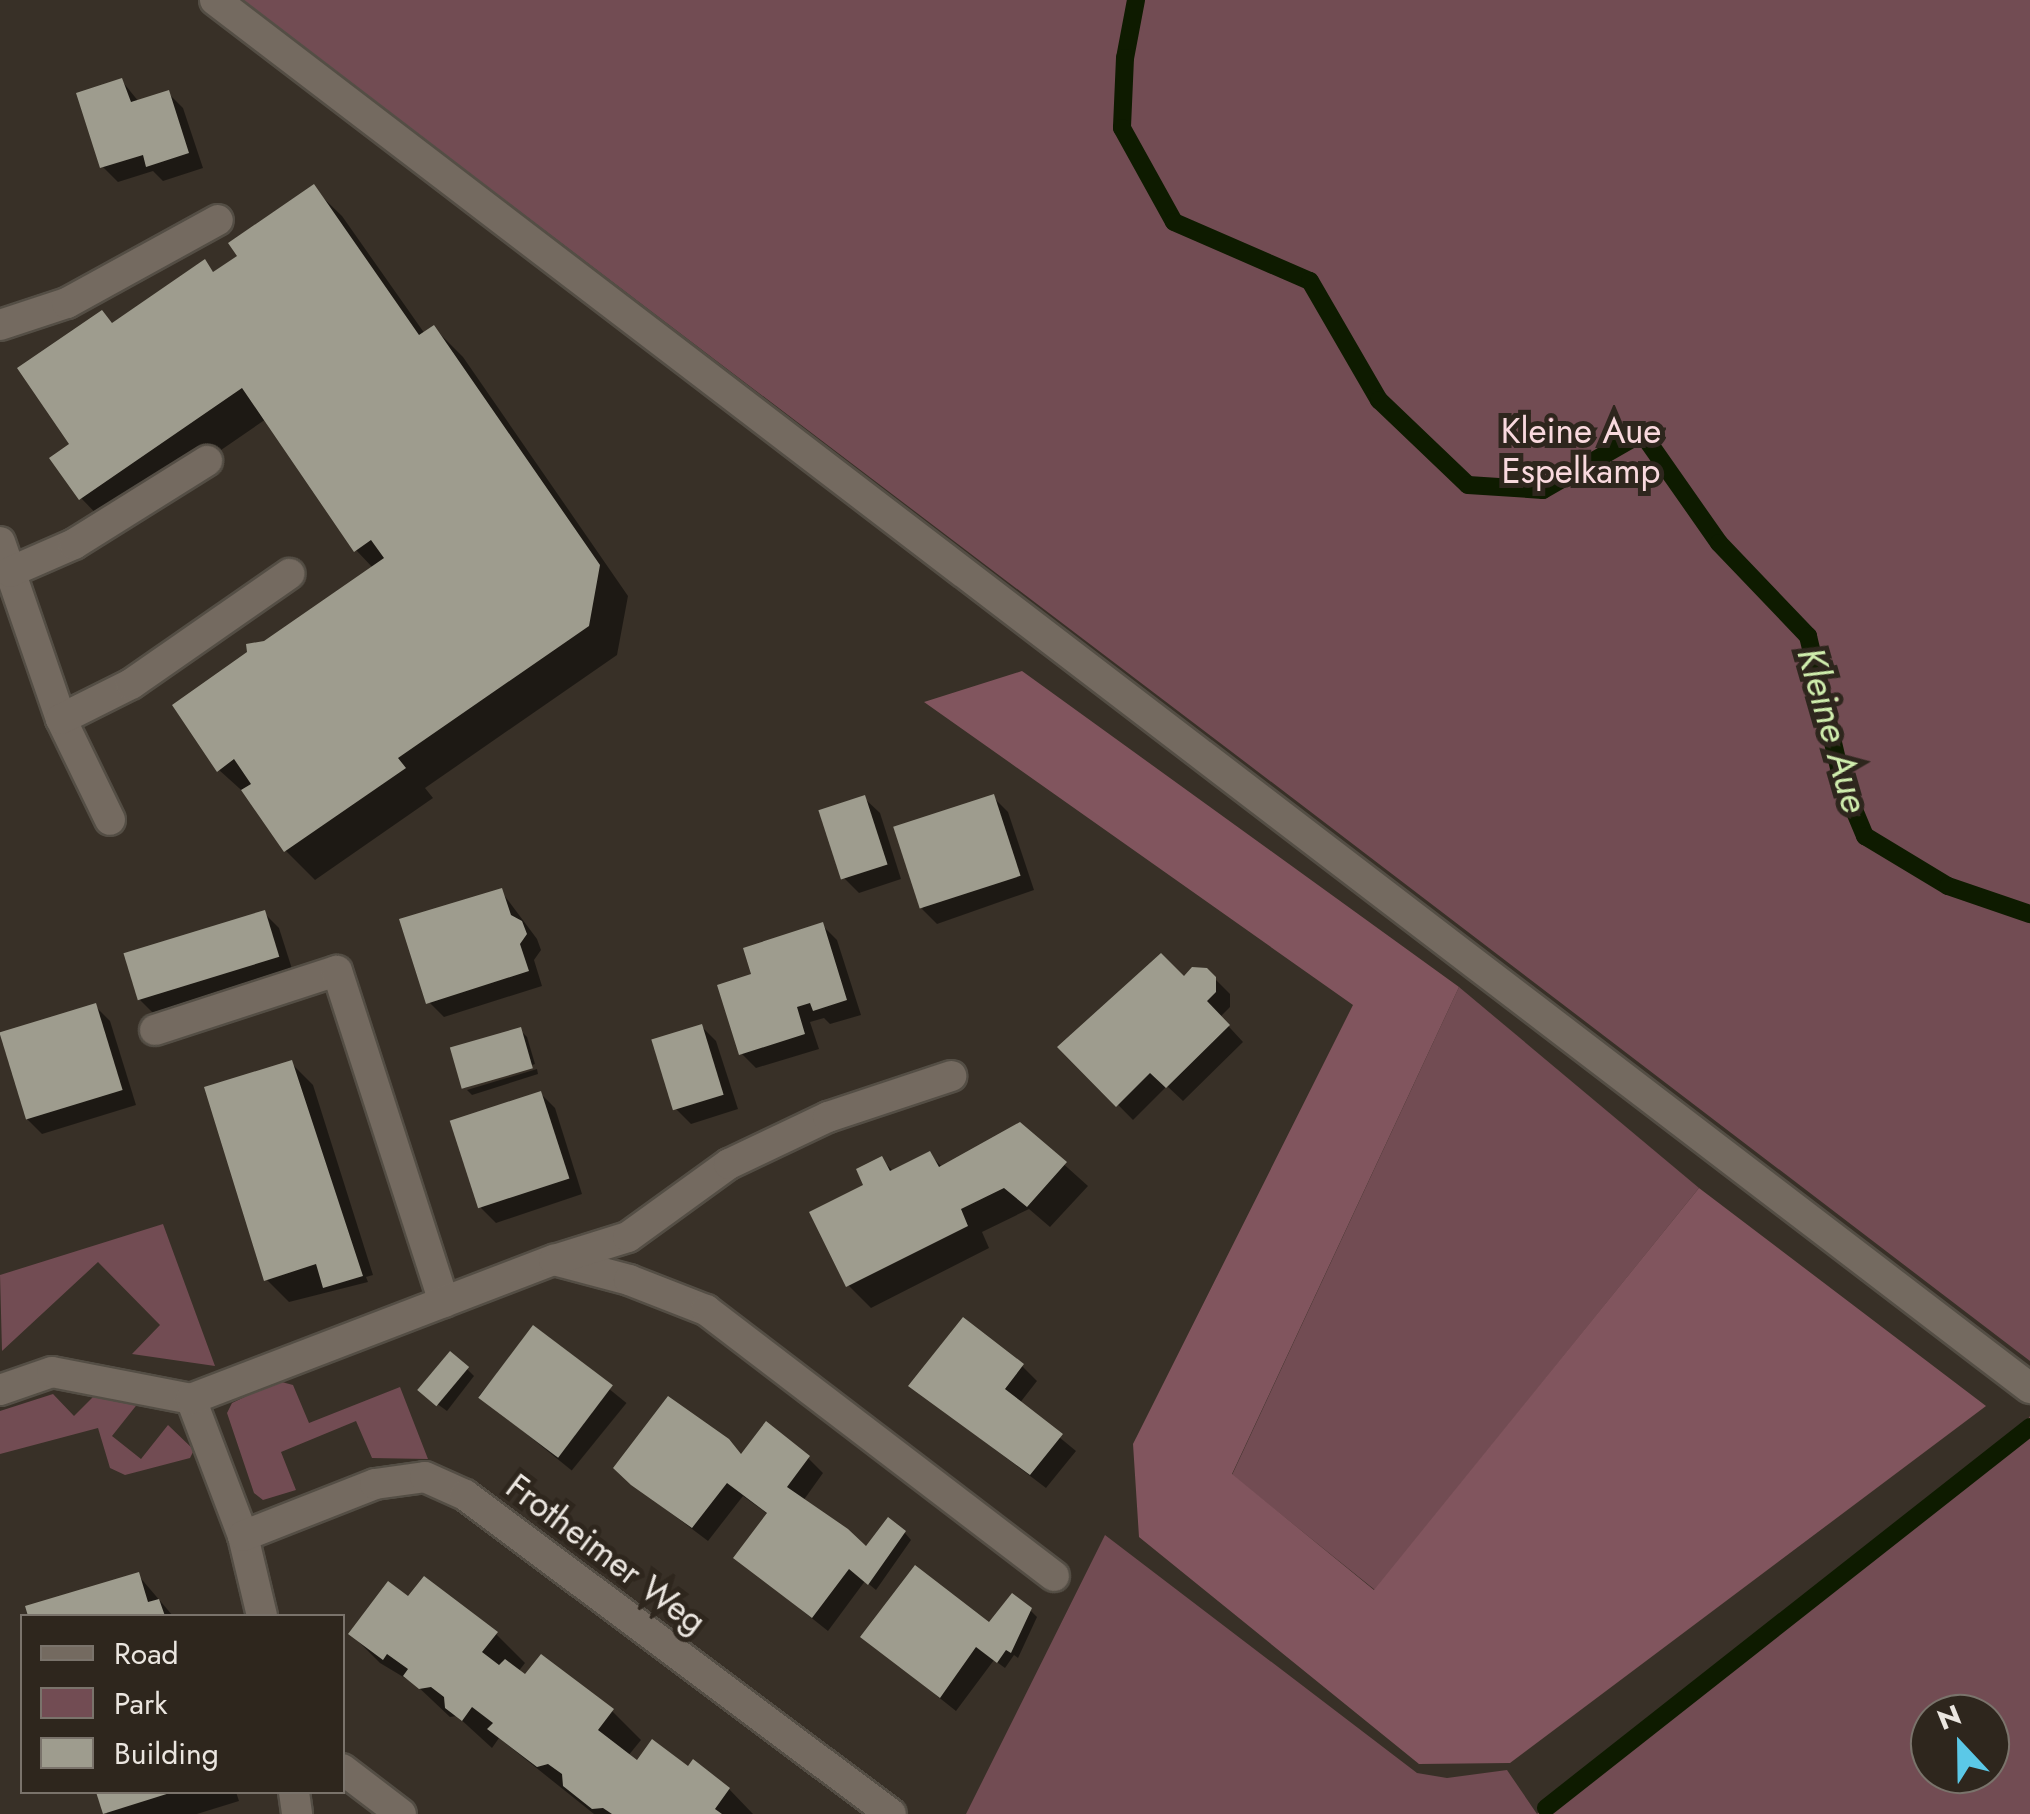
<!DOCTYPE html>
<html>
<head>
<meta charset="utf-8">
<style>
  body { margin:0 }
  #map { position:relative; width:2030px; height:1814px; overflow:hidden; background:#383027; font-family:Jost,sans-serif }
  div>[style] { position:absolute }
  .green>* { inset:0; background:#724c53 }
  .forest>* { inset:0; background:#81555e }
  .shadow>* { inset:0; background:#0007; transform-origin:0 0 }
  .stream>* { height:18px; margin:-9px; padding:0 9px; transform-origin:9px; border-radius:9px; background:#0e1b00 }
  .building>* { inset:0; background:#9e9c8e; transform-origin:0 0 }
  .roads { filter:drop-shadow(2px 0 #544e45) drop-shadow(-2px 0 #544e45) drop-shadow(0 2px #544e45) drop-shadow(0 -2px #544e45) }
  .minor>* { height:30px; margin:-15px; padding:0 15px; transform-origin:15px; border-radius:15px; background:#746a60 }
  span { translate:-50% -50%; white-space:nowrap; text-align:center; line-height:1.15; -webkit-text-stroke:10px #2e261d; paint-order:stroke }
  .park-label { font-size:35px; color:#f9d9de }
  .street-label { font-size:35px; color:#ebe6e0 }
  .water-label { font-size:38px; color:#cfedad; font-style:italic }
  .legend { position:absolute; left:20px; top:1614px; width:325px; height:180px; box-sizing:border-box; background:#2e261d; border:2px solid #7a736b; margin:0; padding:12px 18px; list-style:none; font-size:30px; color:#ebe6e0 }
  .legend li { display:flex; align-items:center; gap:20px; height:50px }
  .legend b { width:50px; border:2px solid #7a736b }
  .north { position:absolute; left:1910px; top:1694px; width:100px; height:100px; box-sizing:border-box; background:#2e261d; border:2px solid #7a736b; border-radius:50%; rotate:338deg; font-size:28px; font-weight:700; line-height:40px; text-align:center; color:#ebe6e0 }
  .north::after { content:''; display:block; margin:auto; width:35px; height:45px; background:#5bc8e7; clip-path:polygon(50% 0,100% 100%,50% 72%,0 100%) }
</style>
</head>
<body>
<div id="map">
  <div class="green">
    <div style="clip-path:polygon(241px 0,2030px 0,2030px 1361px,1286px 793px)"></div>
    <div style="clip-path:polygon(1459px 987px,1699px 1188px,1375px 1590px,1232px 1475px)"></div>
    <div style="clip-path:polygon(163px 1224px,215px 1366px,132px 1354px,160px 1325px,98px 1262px,2px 1351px,0 1275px)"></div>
    <div style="clip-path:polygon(278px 1381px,293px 1385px,309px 1423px,400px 1387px,428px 1459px,372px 1458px,356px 1421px,281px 1452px,296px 1490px,263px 1500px,254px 1493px,227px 1413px,232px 1403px)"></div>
    <div style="clip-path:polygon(53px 1394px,74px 1416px,93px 1397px,139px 1402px,112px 1436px,141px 1459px,168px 1425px,194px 1450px,190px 1458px,125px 1475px,110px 1468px,98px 1428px,0 1454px,0 1411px)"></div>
    <div style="clip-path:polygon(evenodd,2030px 1416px,2030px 1814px,966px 1814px,1105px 1535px,1417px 1773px,1447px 1778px,1507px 1770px,1537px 1814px,2023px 1427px,2030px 1416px,1930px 1714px,1990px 1714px,1990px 1774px,1930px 1774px,1930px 1714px)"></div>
  </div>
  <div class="forest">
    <div style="clip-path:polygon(1022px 671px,1459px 987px,1232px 1474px,1374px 1590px,1699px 1188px,1986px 1406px,1510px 1763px,1419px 1764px,1139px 1537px,1133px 1444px,1353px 1005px,924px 702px)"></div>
  </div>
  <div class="shadow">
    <div style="clip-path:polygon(122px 81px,139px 102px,168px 93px,183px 108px,203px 168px,163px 181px,153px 171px,118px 182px,103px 167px)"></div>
    <div style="clip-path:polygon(313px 188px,342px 216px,425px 334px,434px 328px,463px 357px,628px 596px,617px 655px,425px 788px,433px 798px,315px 880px,286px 851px,249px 797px,219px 770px,265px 644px,373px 568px,356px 550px,266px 419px,109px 527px,81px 498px,72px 444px,102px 313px,114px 325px,204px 263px,215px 274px,241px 257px)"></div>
    <div style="clip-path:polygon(993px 797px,1008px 812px,1034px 890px,937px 924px,922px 909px)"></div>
    <div style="clip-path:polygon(864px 798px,880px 813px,901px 879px,859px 893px,844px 878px)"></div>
    <div style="clip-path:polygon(501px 891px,537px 939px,541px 950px,534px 960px,542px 986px,444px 1017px,429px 1002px)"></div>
    <div style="clip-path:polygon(264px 913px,279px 928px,293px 972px,154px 1014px,139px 999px)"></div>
    <div style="clip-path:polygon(822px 925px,837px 940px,861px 1015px,830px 1024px,824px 1018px,810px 1022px,819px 1049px,756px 1068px,741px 1053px,754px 976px)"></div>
    <div style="clip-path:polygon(1206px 970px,1230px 994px,1230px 1007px,1220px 1017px,1243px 1042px,1183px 1101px,1167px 1086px,1133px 1120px,1061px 1047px)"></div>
    <div style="clip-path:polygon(95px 1006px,110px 1021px,136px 1105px,42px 1134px,27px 1119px)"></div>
    <div style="clip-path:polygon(701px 1026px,716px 1041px,738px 1109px,691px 1124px,676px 1109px)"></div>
    <div style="clip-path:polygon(520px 1030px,527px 1037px,535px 1064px,465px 1088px,453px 1051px)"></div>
    <div style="clip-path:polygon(291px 1063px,313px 1085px,373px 1275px,366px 1277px,368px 1282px,289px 1302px,266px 1279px)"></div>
    <div style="clip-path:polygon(537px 1069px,538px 1074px,472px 1095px,467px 1090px)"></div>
    <div style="clip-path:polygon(540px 1093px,555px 1108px,582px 1194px,496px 1223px,481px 1208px)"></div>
    <div style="clip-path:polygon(1020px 1125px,1088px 1186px,1050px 1227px,1029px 1209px,982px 1232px,989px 1248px,871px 1308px,848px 1285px,866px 1186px,881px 1159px,894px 1172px,929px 1154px,943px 1168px)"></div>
    <div style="left:534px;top:1328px;width:119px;height:87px;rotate:39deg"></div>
    <div style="clip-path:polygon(1022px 1366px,1037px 1381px,1019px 1404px,1076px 1451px,1046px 1488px,911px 1386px)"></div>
    <div style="clip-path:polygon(467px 1369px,474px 1376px,447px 1411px,429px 1398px)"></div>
    <div style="clip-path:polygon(742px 1456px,808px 1458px,823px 1473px,803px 1501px,866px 1550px,905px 1533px,911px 1540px,876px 1590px,865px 1581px,828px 1631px,736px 1558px,769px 1515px,743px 1496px,708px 1541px,631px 1483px)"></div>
    <div style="clip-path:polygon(138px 1575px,173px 1616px,31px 1616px,28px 1608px)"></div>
    <div style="clip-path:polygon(409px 1600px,496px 1634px,525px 1663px,518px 1672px,612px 1711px,641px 1740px,628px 1756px,637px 1764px,688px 1769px,729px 1789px,753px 1814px,594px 1814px,499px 1738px,492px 1748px,457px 1716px,450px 1717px,415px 1684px,380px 1663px,351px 1634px)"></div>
    <div style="clip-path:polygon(1030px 1610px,1037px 1617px,1018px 1658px,1014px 1655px,1005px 1668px,994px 1660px,956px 1711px,863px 1637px,993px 1627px)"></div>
    <div style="clip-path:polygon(99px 1792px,236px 1792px,239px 1801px,197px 1814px,107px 1814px)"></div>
  </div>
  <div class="stream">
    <div style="left:1136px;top:0;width:59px;rotate:100.7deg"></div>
    <div style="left:1125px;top:58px;width:70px;rotate:92.5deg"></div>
    <div style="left:1122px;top:128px;width:107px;rotate:61deg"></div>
    <div style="left:1174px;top:222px;width:148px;rotate:23.5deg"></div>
    <div style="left:1310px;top:281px;width:138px;rotate:59.9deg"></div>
    <div style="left:1379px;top:400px;width:123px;rotate:43.7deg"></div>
    <div style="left:1468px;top:485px;width:75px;rotate:3.8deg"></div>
    <div style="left:1543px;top:490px;width:114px;rotate:-29.9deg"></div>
    <div style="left:1642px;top:433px;width:134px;rotate:55deg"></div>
    <div style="left:1719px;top:543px;width:129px;rotate:46.3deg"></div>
    <div style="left:1808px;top:636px;width:149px;rotate:76.8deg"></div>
    <div style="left:1842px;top:781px;width:60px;rotate:67.3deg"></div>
    <div style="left:1865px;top:836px;width:97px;rotate:31.1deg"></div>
    <div style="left:1948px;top:886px;width:87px;rotate:18.9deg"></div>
    <div style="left:1546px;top:1808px;width:616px;rotate:-38.21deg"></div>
  </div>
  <div class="building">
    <div style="clip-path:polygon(122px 78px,131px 102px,169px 90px,189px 153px,146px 167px,143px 155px,100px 168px,76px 93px)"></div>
    <div style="clip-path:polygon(314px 184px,419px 335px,434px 325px,600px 565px,589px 626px,398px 758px,406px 768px,284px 852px,241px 790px,251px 784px,234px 759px,217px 772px,172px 705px,247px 652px,246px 644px,264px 641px,384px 558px,371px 540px,354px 552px,242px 388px,79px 500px,49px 458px,69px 444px,17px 368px,102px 310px,112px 323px,205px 259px,213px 272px,237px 256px,228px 243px)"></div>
    <div style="left:994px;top:794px;width:86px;height:106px;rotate:72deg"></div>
    <div style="left:865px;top:795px;width:73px;height:49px;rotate:72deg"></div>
    <div style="clip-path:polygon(502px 888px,511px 915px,522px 921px,527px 934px,520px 944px,529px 971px,426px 1004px,399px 919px)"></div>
    <div style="left:265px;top:910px;width:49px;height:148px;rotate:73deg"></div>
    <div style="clip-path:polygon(823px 922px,847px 1000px,813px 1011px,810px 1003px,797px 1007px,805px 1034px,739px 1055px,717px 985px,751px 974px,743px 948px)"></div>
    <div style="clip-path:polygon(1161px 953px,1184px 976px,1192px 967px,1207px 968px,1216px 977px,1216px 992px,1207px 1001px,1230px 1025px,1166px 1088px,1150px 1073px,1116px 1107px,1057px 1047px)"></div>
    <div style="left:96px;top:1003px;width:91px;height:101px;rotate:73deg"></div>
    <div style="left:702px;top:1024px;width:74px;height:53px;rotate:73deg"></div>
    <div style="left:521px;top:1027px;width:43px;height:74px;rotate:74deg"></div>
    <div style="clip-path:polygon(292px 1060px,363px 1276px,323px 1288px,316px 1264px,264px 1281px,204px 1087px)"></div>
    <div style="left:541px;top:1091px;width:92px;height:96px;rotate:72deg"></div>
    <div style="clip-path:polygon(1020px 1122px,1067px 1162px,1027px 1207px,1004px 1188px,961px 1209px,968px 1226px,846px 1287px,809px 1212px,863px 1185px,856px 1169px,882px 1156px,890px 1171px,930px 1151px,939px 1167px)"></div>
    <div style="clip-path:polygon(963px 1317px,1024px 1364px,1005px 1389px,1063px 1434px,1030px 1475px,908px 1386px)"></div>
    <div style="left:533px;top:1325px;width:100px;height:91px;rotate:37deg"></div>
    <div style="left:450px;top:1351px;width:25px;height:51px;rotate:40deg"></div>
    <div style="clip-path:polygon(668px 1396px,729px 1439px,741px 1454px,766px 1421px,810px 1456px,787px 1487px,848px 1529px,866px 1546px,888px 1517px,906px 1531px,868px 1585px,849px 1569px,812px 1618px,733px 1558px,767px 1513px,727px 1483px,692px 1528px,631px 1485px,613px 1468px)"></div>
    <div style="clip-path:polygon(915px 1565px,989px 1622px,1012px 1593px,1032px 1608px,1011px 1653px,1006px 1650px,997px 1663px,976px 1647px,940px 1698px,860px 1637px)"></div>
    <div style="clip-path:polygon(139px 1572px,148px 1602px,159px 1599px,165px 1616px,28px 1616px,25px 1606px)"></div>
    <div style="clip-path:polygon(424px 1576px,498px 1632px,482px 1652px,499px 1665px,505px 1659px,525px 1674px,541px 1654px,614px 1709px,598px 1730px,637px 1760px,652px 1739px,688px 1766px,693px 1759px,730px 1788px,715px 1809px,722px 1814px,612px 1814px,603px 1808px,592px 1809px,563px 1786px,562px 1774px,548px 1764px,537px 1767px,487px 1729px,493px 1723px,472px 1707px,462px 1721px,445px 1708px,444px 1697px,431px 1687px,419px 1689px,403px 1676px,408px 1669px,387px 1654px,383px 1660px,348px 1634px,388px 1581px,408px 1596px)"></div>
    <div style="clip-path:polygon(96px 1792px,173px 1792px,103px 1814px)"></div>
  </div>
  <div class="roads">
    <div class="minor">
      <div style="left:215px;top:0;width:2285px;rotate:37.41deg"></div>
      <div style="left:0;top:325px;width:71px;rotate:-18.2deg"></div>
      <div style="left:67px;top:303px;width:172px;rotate:-28.8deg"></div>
      <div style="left:0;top:542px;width:187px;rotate:71deg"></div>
      <div style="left:61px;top:719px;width:112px;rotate:64.1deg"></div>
      <div style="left:10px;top:572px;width:70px;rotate:-23.6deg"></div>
      <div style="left:74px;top:544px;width:157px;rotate:-32deg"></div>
      <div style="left:61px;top:719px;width:78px;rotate:-26.6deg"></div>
      <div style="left:131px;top:684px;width:193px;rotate:-34.8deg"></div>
      <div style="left:155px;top:1030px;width:191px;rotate:-18deg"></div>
      <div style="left:337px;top:971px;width:348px;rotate:72.1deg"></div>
      <div style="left:554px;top:1260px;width:78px;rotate:14.9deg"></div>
      <div style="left:629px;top:1280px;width:83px;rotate:21.3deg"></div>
      <div style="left:706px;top:1310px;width:438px;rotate:37.4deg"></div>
      <div style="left:0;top:1390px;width:55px;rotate:-19.1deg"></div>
      <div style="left:52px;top:1372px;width:142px;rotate:11deg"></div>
      <div style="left:191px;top:1399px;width:147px;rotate:69.2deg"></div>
      <div style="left:243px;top:1536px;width:82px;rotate:76.6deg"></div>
      <div style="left:191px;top:1399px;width:389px;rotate:-21deg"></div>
      <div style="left:554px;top:1260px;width:77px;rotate:-17.3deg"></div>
      <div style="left:628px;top:1237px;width:125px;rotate:-35.9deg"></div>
      <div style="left:729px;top:1164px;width:110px;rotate:-25.4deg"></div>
      <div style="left:828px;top:1117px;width:130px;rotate:-18.4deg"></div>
      <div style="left:243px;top:1536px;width:142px;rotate:-21.5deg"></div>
      <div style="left:375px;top:1484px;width:50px;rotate:-8deg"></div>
      <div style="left:425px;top:1477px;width:44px;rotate:24.2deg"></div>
      <div style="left:465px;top:1495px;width:532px;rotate:36.83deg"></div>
      <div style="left:342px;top:1769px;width:74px;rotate:37.3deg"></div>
      <div style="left:294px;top:1792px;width:22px;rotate:82deg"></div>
    </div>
  </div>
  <div class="park-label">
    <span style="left:1581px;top:451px">Kleine Aue<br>Espelkamp</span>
  </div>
  <div class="street-label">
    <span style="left:606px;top:1554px;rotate:37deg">Frotheimer Weg</span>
  </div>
  <div class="water-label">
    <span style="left:1833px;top:730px;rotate:74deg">Kleine Aue</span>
  </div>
  <ul class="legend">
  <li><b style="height:12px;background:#746a60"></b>Road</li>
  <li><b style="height:28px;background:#724c53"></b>Park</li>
  <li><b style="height:28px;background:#9e9c8e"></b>Building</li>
  </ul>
  <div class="north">N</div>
</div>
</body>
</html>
